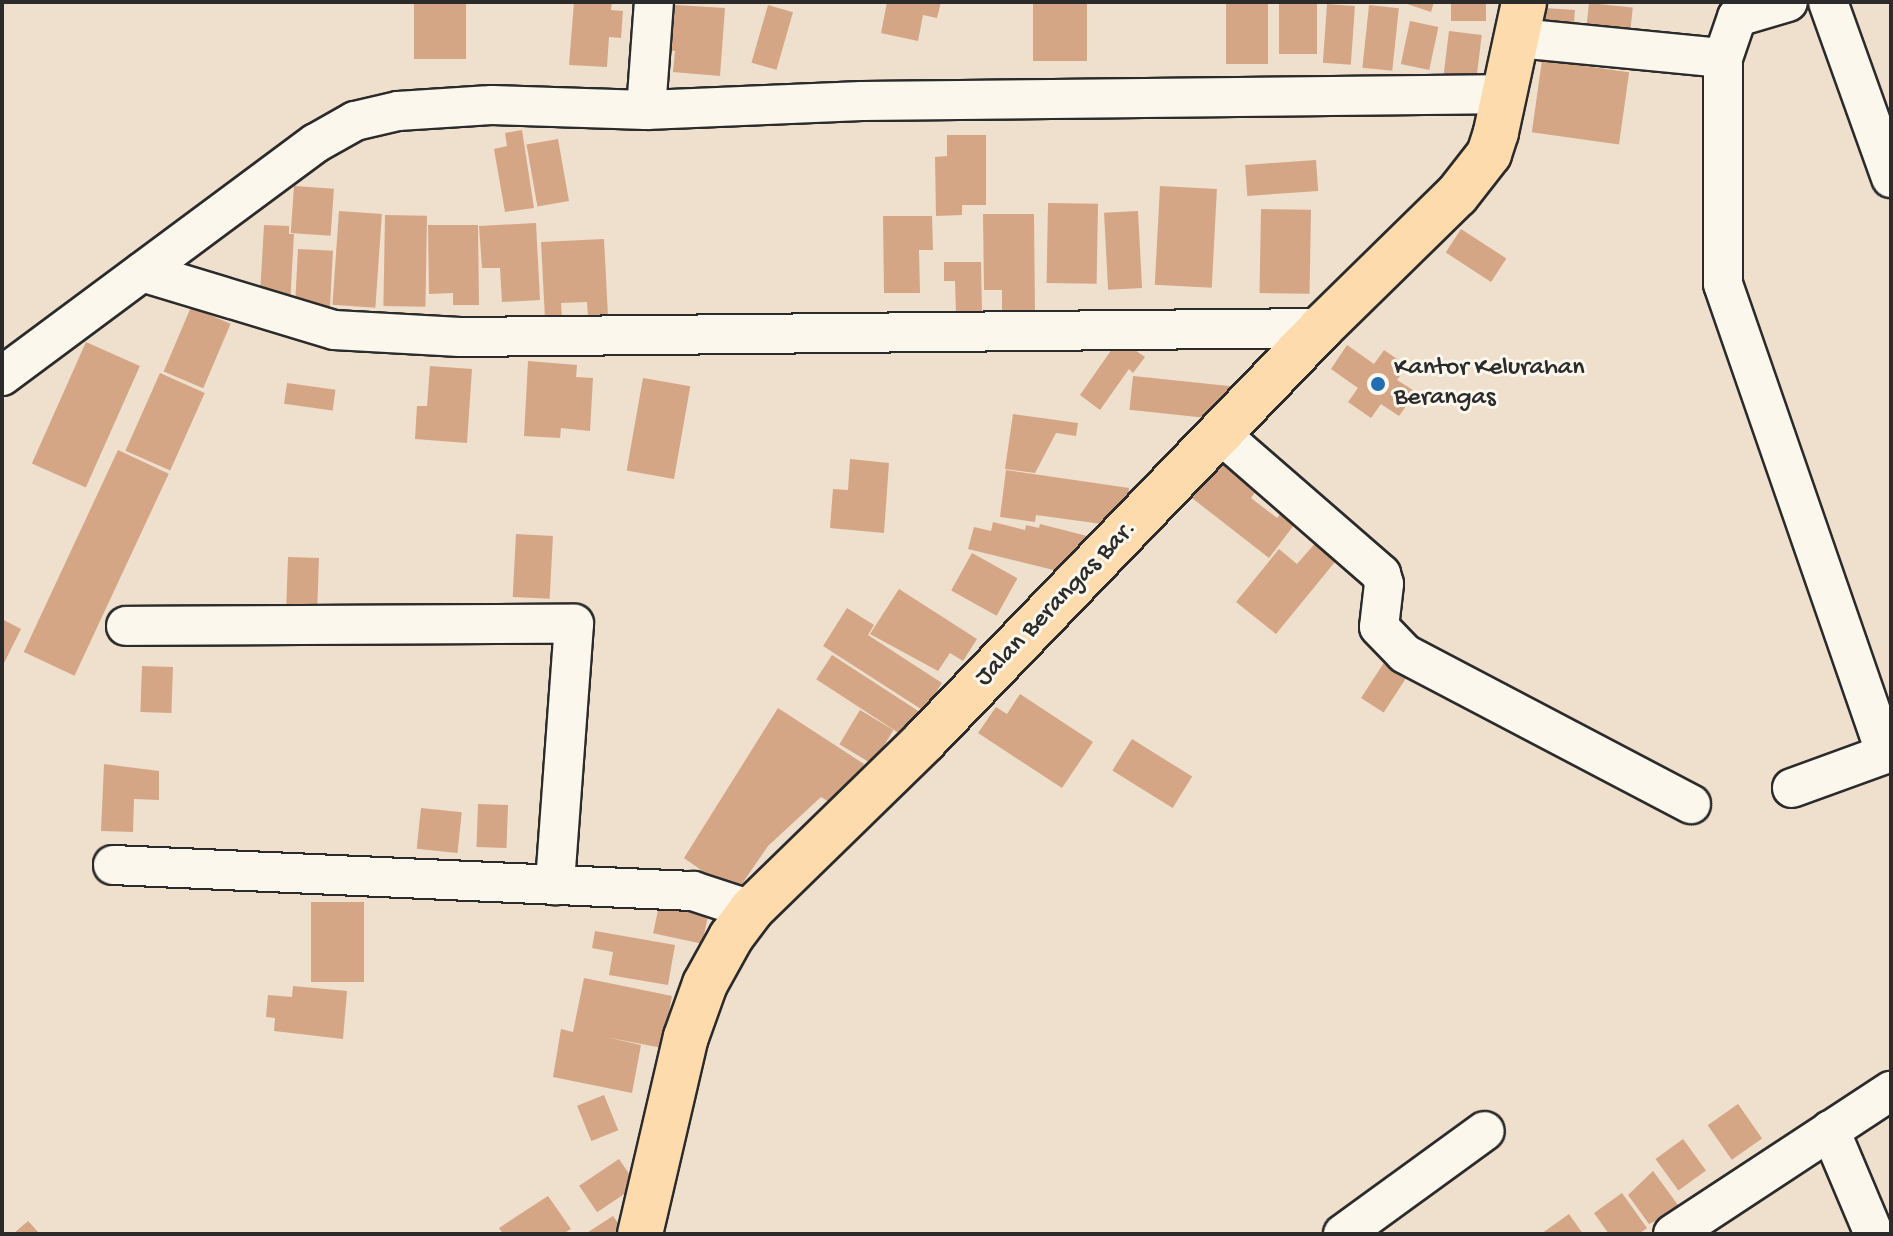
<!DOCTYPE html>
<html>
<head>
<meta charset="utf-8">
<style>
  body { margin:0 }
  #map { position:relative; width:1893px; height:1236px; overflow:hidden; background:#efdfcd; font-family:"Gochi Hand",sans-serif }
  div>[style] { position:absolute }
  .building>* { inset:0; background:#d4a686; transform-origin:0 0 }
  .roads { filter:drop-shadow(2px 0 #2b2b2b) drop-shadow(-2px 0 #2b2b2b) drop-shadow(0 2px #2b2b2b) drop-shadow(0 -2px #2b2b2b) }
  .minor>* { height:38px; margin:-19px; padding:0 19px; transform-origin:19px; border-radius:19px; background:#fbf7ec }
  .major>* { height:44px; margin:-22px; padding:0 22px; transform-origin:22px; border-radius:22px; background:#fedbac }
  .dots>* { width:22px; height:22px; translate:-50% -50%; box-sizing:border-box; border:4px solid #fbf7ec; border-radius:50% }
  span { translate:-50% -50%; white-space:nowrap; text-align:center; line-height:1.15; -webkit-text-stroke:6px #fbf7ec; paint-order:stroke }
  .poi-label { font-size:26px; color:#2b2b2b }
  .left { translate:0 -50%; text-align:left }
  .street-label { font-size:26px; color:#2b2b2b }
  .frame { position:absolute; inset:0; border:4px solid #2b2b2b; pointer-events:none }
</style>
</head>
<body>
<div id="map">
  <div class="building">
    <div style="left:414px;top:2px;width:52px;height:57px"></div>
    <div style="clip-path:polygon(574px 2px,612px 2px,611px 10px,623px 11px,621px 38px,609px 37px,607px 67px,569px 65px)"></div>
    <div style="clip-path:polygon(887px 2px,941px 2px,937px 18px,923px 15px,918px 41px,881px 33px)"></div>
    <div style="left:1033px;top:2px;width:54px;height:59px"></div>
    <div style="left:1226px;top:2px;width:42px;height:62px"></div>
    <div style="left:1279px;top:2px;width:38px;height:52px"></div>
    <div style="clip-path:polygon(1401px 2px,1434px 2px,1431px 12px)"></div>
    <div style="left:1451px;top:2px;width:35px;height:19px"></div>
    <div style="left:1589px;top:3px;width:44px;height:33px;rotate:6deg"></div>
    <div style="clip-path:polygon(660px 4px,725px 8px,720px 76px,673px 72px,675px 51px,657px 50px)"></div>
    <div style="left:1327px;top:4px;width:28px;height:59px;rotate:4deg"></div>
    <div style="left:768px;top:5px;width:26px;height:60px;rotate:16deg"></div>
    <div style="left:1369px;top:5px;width:30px;height:63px;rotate:6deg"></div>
    <div style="left:1545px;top:8px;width:30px;height:25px;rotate:4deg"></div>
    <div style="left:1410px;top:21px;width:29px;height:44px;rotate:12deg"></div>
    <div style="left:1449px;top:31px;width:33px;height:43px;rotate:7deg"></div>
    <div style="left:1542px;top:60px;width:88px;height:73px;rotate:8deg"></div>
    <div style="clip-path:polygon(522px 130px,534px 208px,505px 212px,494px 149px,507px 146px,505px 133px)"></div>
    <div style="clip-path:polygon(947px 135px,986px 135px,986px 205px,962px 205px,962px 215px,936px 216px,935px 157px,947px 156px)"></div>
    <div style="left:558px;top:139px;width:63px;height:32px;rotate:80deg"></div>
    <div style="left:1316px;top:160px;width:31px;height:71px;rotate:86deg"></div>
    <div style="left:294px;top:186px;width:40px;height:47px;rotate:4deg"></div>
    <div style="left:1160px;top:186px;width:57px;height:99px;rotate:3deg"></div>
    <div style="left:1048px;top:203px;width:50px;height:80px;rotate:1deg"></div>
    <div style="left:1261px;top:209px;width:50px;height:84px;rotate:1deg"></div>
    <div style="left:339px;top:211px;width:43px;height:94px;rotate:4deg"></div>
    <div style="left:1138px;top:211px;width:77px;height:34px;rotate:87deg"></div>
    <div style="clip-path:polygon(983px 214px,1034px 214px,1035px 316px,1002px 317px,1002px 290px,984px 290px)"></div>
    <div style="left:385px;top:215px;width:42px;height:91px;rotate:1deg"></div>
    <div style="clip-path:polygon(883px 216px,932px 216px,933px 250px,919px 250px,920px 293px,884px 293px)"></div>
    <div style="clip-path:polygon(536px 223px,540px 300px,502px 302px,500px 268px,482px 268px,479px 226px)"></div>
    <div style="clip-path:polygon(264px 225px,289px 226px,289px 234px,294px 234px,290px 305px,260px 295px)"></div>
    <div style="clip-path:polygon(428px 225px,478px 225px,479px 305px,453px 305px,453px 293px,429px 294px)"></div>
    <div style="left:1461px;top:229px;width:54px;height:28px;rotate:33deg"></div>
    <div style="clip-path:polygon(604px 239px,608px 316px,588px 317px,587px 302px,561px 303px,562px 318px,545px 319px,541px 242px)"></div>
    <div style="left:298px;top:249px;width:35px;height:62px;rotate:3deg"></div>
    <div style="clip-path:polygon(944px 262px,981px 262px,982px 315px,956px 315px,955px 281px,944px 281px)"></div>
    <div style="left:191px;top:307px;width:43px;height:70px;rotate:23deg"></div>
    <div style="clip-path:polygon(1119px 339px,1145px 357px,1133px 373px,1129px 369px,1100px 410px,1080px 395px)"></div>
    <div style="left:86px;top:342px;width:59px;height:133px;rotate:24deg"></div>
    <div style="clip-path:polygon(1347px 345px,1374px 364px,1384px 350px,1407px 366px,1397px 380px,1416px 392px,1399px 416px,1381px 404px,1371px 418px,1348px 402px,1358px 388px,1331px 369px)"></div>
    <div style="clip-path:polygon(528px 361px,577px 365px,576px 377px,593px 378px,590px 431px,561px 428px,560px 438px,524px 436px)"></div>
    <div style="clip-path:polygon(430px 366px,472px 369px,467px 443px,415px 439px,417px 406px,427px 406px)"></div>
    <div style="left:160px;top:373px;width:49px;height:85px;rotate:24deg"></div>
    <div style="left:1133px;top:376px;width:99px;height:34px;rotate:6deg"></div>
    <div style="left:643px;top:378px;width:48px;height:94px;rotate:10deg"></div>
    <div style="left:287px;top:383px;width:49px;height:21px;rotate:8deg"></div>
    <div style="clip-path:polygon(1013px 414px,1078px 423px,1076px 436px,1056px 433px,1035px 473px,1005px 469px)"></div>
    <div style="left:118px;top:450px;width:56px;height:223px;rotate:25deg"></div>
    <div style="clip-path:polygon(850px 459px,889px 463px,884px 533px,830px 528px,833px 489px,848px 490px)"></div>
    <div style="clip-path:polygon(1222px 460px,1258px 488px,1251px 498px,1277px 518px,1283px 510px,1297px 521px,1269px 558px,1192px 498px)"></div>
    <div style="clip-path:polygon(1006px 470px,1129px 488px,1124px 527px,1036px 515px,1035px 522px,1000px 517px)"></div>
    <div style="clip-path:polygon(993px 522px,1025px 530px,1026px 525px,1039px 528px,1040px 524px,1087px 536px,1078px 576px,968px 549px,974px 527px,991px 531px)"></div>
    <div style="left:516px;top:534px;width:37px;height:63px;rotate:3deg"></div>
    <div style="clip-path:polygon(1318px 540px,1339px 557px,1276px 634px,1236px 602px,1279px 549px,1297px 564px)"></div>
    <div style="left:972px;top:553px;width:52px;height:43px;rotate:29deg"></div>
    <div style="left:288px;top:557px;width:31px;height:53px;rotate:2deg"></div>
    <div style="clip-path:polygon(899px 589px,977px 639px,963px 661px,950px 653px,938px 671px,870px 634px)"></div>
    <div style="clip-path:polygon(847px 608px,874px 625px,868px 635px,942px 683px,924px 711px,823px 646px)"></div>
    <div style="clip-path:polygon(2px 619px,21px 629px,2px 667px)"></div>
    <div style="left:832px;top:655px;width:108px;height:29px;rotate:33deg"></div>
    <div style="left:1385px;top:661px;width:27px;height:44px;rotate:33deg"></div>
    <div style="left:142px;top:666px;width:31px;height:46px;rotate:2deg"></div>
    <div style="clip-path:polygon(1020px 694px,1093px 742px,1062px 788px,978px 733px,996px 707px,1007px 714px)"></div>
    <div style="clip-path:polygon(778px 708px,864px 764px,837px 807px,821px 797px,768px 846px,735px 894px,684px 858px)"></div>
    <div style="left:860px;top:710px;width:39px;height:40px;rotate:31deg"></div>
    <div style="left:1132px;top:739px;width:71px;height:37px;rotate:32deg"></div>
    <div style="clip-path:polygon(104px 764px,159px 771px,159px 800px,134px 799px,133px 832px,101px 831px)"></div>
    <div style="left:478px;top:804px;width:30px;height:43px;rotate:2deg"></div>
    <div style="left:421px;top:808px;width:41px;height:41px;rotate:6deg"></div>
    <div style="left:660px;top:901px;width:50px;height:33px;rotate:12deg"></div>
    <div style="left:311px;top:902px;width:53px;height:80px"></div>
    <div style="clip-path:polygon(595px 931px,675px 945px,668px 985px,609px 975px,613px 952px,592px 948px)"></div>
    <div style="clip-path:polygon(584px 978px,672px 996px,662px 1048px,606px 1037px,641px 1045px,632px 1093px,553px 1077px,561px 1029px,573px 1032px)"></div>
    <div style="clip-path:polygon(293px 986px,347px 991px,343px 1039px,274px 1031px,275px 1018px,266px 1017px,268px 995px,292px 997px)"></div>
    <div style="left:604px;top:1095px;width:38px;height:29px;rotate:68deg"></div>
    <div style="left:1738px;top:1104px;width:42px;height:37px;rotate:55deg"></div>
    <div style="left:1683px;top:1139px;width:39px;height:34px;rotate:54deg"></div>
    <div style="left:619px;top:1159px;width:32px;height:48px;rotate:56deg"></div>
    <div style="clip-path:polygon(1653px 1171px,1681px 1209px,1649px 1224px,1628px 1195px)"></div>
    <div style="clip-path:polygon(1622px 1193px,1647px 1228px,1639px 1234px,1609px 1234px,1594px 1213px)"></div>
    <div style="clip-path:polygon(548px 1196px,571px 1229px,563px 1234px,503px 1234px,499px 1228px)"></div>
    <div style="clip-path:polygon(1569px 1214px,1583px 1234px,1541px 1234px)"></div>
    <div style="clip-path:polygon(613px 1216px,626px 1234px,585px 1234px)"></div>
    <div style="clip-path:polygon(28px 1221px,40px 1234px,13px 1234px)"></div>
  </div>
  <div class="roads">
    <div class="minor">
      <div style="left:1828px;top:2px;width:187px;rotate:70.3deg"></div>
      <div style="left:1518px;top:38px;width:206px;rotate:5.6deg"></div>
      <div style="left:1723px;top:58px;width:43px;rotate:-71.1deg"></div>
      <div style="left:1737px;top:17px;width:53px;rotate:-16.4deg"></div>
      <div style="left:1723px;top:58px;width:226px;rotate:90deg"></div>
      <div style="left:1723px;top:284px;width:497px;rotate:70.9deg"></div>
      <div style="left:646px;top:110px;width:108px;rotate:-85.8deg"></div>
      <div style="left:142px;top:272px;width:201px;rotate:16.8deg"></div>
      <div style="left:334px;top:330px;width:126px;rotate:3.2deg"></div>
      <div style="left:460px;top:337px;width:861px;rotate:-0.6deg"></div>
      <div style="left:2px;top:376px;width:391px;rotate:-36.6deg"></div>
      <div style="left:316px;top:143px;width:45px;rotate:-29.4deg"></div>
      <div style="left:355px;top:121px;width:44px;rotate:-13.1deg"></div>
      <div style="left:398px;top:111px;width:94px;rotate:-3.7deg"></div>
      <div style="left:492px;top:105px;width:154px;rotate:1.9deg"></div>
      <div style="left:646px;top:110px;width:216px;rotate:-2.4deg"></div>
      <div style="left:862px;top:101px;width:644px;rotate:-0.62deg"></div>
      <div style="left:1219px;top:433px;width:215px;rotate:41deg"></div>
      <div style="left:1381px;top:574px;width:10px;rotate:73deg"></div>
      <div style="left:1384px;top:584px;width:43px;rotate:96.6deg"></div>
      <div style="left:1379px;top:627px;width:37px;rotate:46deg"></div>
      <div style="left:1405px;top:654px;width:323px;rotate:27.7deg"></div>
      <div style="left:126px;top:626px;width:448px;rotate:-0.3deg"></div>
      <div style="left:574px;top:624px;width:262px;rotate:94.2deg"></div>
      <div style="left:1792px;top:788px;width:105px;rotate:-20deg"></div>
      <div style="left:113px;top:865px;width:581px;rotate:2.57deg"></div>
      <div style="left:693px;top:891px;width:61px;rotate:18.1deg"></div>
      <div style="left:1830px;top:1130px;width:113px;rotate:67.1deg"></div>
      <div style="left:1343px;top:1234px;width:175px;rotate:-36deg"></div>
      <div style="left:1673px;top:1234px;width:261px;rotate:-33.3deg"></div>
    </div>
    <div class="major">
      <div style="left:640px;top:1234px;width:202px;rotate:-76.9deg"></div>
      <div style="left:686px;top:1037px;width:56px;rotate:-70.3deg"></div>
      <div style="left:705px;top:984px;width:54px;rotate:-61deg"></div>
      <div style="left:731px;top:937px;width:34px;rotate:-53deg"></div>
      <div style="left:751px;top:910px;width:243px;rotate:-44.3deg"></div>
      <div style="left:925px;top:740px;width:571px;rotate:-46.13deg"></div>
      <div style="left:1321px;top:328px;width:190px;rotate:-44.4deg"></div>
      <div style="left:1457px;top:195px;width:52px;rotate:-52deg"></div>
      <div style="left:1489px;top:154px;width:23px;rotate:-72deg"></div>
      <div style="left:1496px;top:132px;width:133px;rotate:-77.8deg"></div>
    </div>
  </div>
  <div class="dots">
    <div style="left:1378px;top:384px;background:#1f6fb2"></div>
  </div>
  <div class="poi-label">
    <span class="left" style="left:1394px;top:384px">Kantor Kelurahan<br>Berangas</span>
  </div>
  <div class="street-label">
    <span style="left:1057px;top:604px;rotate:-46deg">Jalan Berangas Bar.</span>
  </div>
  <div class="frame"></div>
</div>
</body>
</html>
